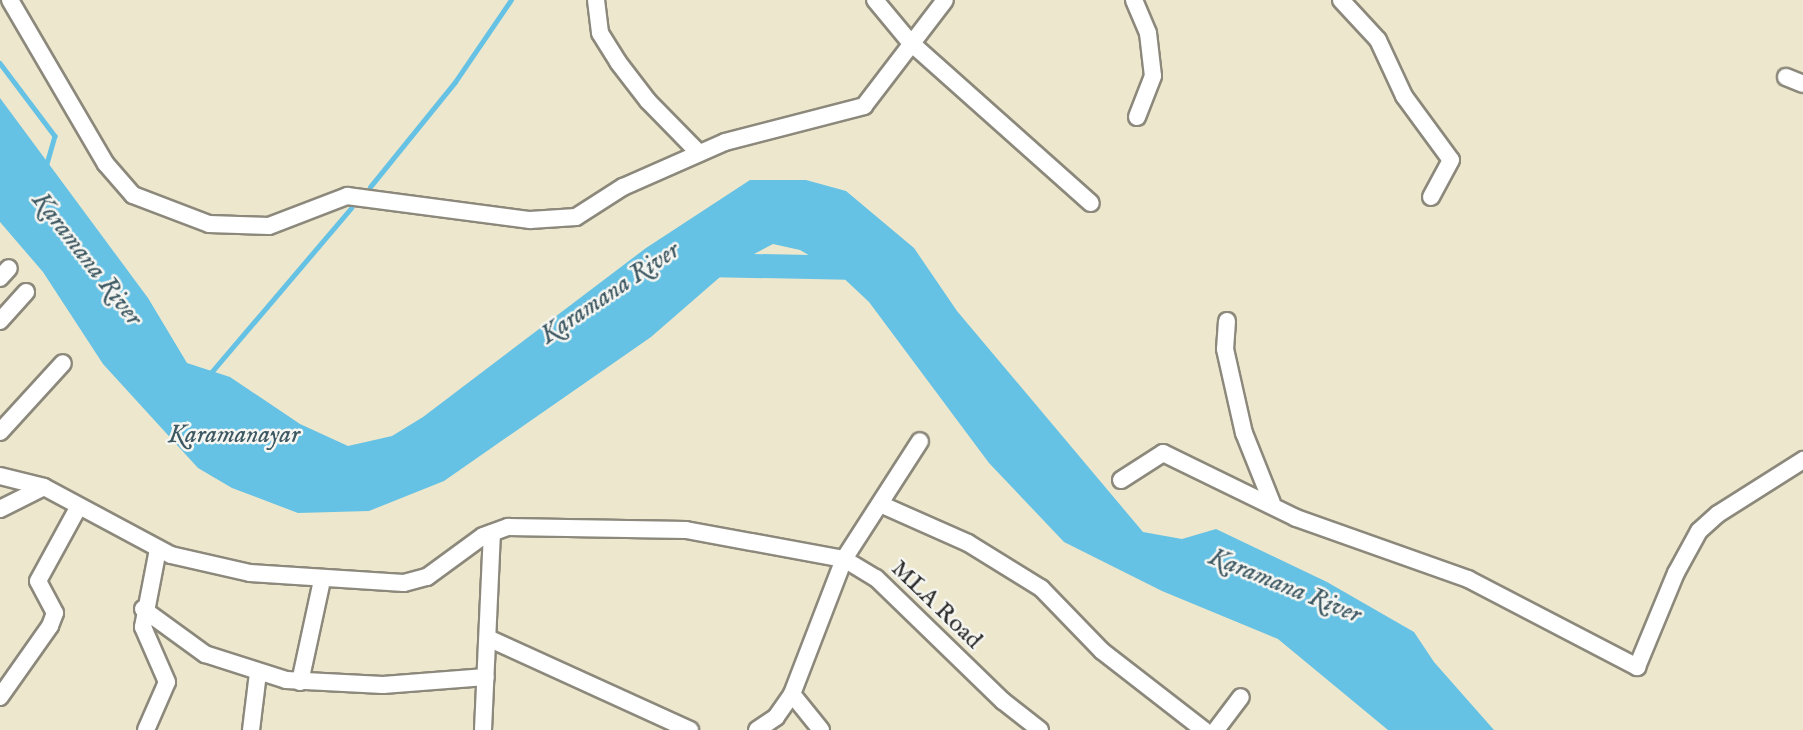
<!DOCTYPE html>
<html>
<head>
<meta charset="utf-8">
<style>
  body { margin:0 }
  #map { position:relative; width:1803px; height:730px; overflow:hidden; background:#ede7cd; font-family:"IM FELL English",serif }
  div>[style] { position:absolute }
  .water>* { inset:0; background:#66c2e4 }
  .stream>* { height:4.5px; margin:-2.25px; padding:0 2.25px; transform-origin:2.25px; border-radius:2.25px; background:#66c2e4 }
  .river>* { height:24px; margin:-12px; padding:0 12px; transform-origin:12px; border-radius:12px; background:#66c2e4 }
  .roads { filter:drop-shadow(2px 0 #8c897c) drop-shadow(-2px 0 #8c897c) drop-shadow(0 2px #8c897c) drop-shadow(0 -2px #8c897c) }
  .minor>* { height:16px; margin:-8px; padding:0 8px; transform-origin:8px; border-radius:8px; background:#fff }
  span { translate:-50% -50%; white-space:nowrap; text-align:center; line-height:1.15; -webkit-text-stroke:5px #f6f6f2; paint-order:stroke }
  .street-label { font-size:24px; color:#2b2b2b }
  .water-label { font-size:26px; color:#3d5862; font-style:italic }
</style>
</head>
<body>
<div id="map">
  <div class="water">
    <div style="clip-path:polygon(0 98px,148px 298px,187px 363px,230px 377px,300px 424px,348px 446px,392px 436px,423px 417px,646px 248px,750px 180px,806px 180px,846px 191px,914px 248px,957px 311px,1143px 532px,1182px 539px,1216px 529px,1327px 582px,1414px 632px,1434px 662px,1494px 730px,1388px 730px,1278px 639px,1162px 591px,1064px 542px,989px 463px,869px 302px,836px 271px,800px 250px,773px 244px,735px 264px,651px 337px,444px 481px,369px 511px,298px 513px,232px 488px,198px 468px,103px 364px,43px 272px,0 222px)"></div>
  </div>
  <div class="stream">
    <div style="left:0;top:63px;width:91px;rotate:53deg"></div>
    <div style="left:55px;top:136px;width:33px;rotate:106deg"></div>
    <div style="left:370px;top:187px;width:135px;rotate:-51deg"></div>
    <div style="left:455px;top:82px;width:99px;rotate:-55.7deg"></div>
    <div style="left:209px;top:375px;width:219px;rotate:-49.6deg"></div>
  </div>
  <div class="river">
    <div style="left:704px;top:265px;width:155px;rotate:1.1deg"></div>
  </div>
  <div class="roads">
    <div class="minor">
      <div style="left:10px;top:0;width:190px;rotate:59.7deg"></div>
      <div style="left:106px;top:164px;width:41px;rotate:48.9deg"></div>
      <div style="left:133px;top:195px;width:81px;rotate:20.9deg"></div>
      <div style="left:209px;top:224px;width:60px;rotate:1.9deg"></div>
      <div style="left:269px;top:226px;width:84px;rotate:-21deg"></div>
      <div style="left:347px;top:196px;width:185px;rotate:7.5deg"></div>
      <div style="left:530px;top:220px;width:46px;rotate:-3.7deg"></div>
      <div style="left:576px;top:217px;width:56px;rotate:-32.6deg"></div>
      <div style="left:623px;top:187px;width:111px;rotate:-23.8deg"></div>
      <div style="left:725px;top:142px;width:144px;rotate:-14.5deg"></div>
      <div style="left:864px;top:106px;width:133px;rotate:-52.6deg"></div>
      <div style="left:596px;top:0;width:33px;rotate:83deg"></div>
      <div style="left:600px;top:33px;width:34px;rotate:58deg"></div>
      <div style="left:618px;top:62px;width:49px;rotate:52.4deg"></div>
      <div style="left:648px;top:101px;width:73px;rotate:45.6deg"></div>
      <div style="left:875px;top:0;width:55px;rotate:50.2deg"></div>
      <div style="left:910px;top:42px;width:242px;rotate:41.7deg"></div>
      <div style="left:1134px;top:0;width:36px;rotate:67deg"></div>
      <div style="left:1148px;top:33px;width:43px;rotate:83.4deg"></div>
      <div style="left:1153px;top:76px;width:44px;rotate:111.3deg"></div>
      <div style="left:1341px;top:0;width:54px;rotate:47.2deg"></div>
      <div style="left:1378px;top:40px;width:62px;rotate:65.1deg"></div>
      <div style="left:1404px;top:96px;width:79px;rotate:53.7deg"></div>
      <div style="left:1451px;top:160px;width:42px;rotate:118.4deg"></div>
      <div style="left:1786px;top:77px;width:18px;rotate:22deg"></div>
      <div style="left:0;top:278px;width:13px;rotate:-48deg"></div>
      <div style="left:0;top:321px;width:39px;rotate:-48deg"></div>
      <div style="left:1227px;top:321px;width:28px;rotate:94deg"></div>
      <div style="left:1225px;top:349px;width:86px;rotate:77.3deg"></div>
      <div style="left:1244px;top:433px;width:75px;rotate:68.2deg"></div>
      <div style="left:0;top:432px;width:93px;rotate:-47.6deg"></div>
      <div style="left:0;top:476px;width:45px;rotate:14deg"></div>
      <div style="left:44px;top:487px;width:144px;rotate:28.2deg"></div>
      <div style="left:171px;top:555px;width:81px;rotate:12.8deg"></div>
      <div style="left:250px;top:573px;width:154px;rotate:3.7deg"></div>
      <div style="left:404px;top:583px;width:24px;rotate:-15deg"></div>
      <div style="left:427px;top:577px;width:69px;rotate:-36.2deg"></div>
      <div style="left:483px;top:536px;width:27px;rotate:-20deg"></div>
      <div style="left:508px;top:527px;width:178px;rotate:1deg"></div>
      <div style="left:686px;top:530px;width:161px;rotate:10.4deg"></div>
      <div style="left:844px;top:559px;width:37px;rotate:31deg"></div>
      <div style="left:876px;top:578px;width:177px;rotate:44.1deg"></div>
      <div style="left:1003px;top:701px;width:47px;rotate:38.1deg"></div>
      <div style="left:1121px;top:480px;width:50px;rotate:-32.7deg"></div>
      <div style="left:1163px;top:453px;width:148px;rotate:26deg"></div>
      <div style="left:1296px;top:518px;width:182px;rotate:19.5deg"></div>
      <div style="left:1468px;top:579px;width:191px;rotate:27.5deg"></div>
      <div style="left:1637px;top:667px;width:102px;rotate:-67.5deg"></div>
      <div style="left:1676px;top:573px;width:48px;rotate:-61.3deg"></div>
      <div style="left:1699px;top:531px;width:25px;rotate:-42deg"></div>
      <div style="left:1718px;top:514px;width:101px;rotate:-32.4deg"></div>
      <div style="left:880px;top:504px;width:96px;rotate:23.9deg"></div>
      <div style="left:968px;top:543px;width:86px;rotate:31.7deg"></div>
      <div style="left:1041px;top:588px;width:88px;rotate:45.9deg"></div>
      <div style="left:1102px;top:651px;width:129px;rotate:37.8deg"></div>
      <div style="left:0;top:509px;width:49px;rotate:-26.6deg"></div>
      <div style="left:143px;top:609px;width:77px;rotate:36deg"></div>
      <div style="left:205px;top:654px;width:85px;rotate:17.8deg"></div>
      <div style="left:286px;top:680px;width:97px;rotate:3deg"></div>
      <div style="left:383px;top:685px;width:103px;rotate:-4.4deg"></div>
      <div style="left:488px;top:638px;width:222px;rotate:24.5deg"></div>
      <div style="left:300px;top:682px;width:104px;rotate:-77.8deg"></div>
      <div style="left:792px;top:694px;width:46px;rotate:51.1deg"></div>
      <div style="left:0;top:697px;width:87px;rotate:-54.8deg"></div>
      <div style="left:50px;top:626px;width:14px;rotate:-69deg"></div>
      <div style="left:55px;top:613px;width:36px;rotate:-118deg"></div>
      <div style="left:38px;top:581px;width:85px;rotate:-61.3deg"></div>
      <div style="left:146px;top:730px;width:52px;rotate:-66.4deg"></div>
      <div style="left:167px;top:682px;width:60px;rotate:-113.6deg"></div>
      <div style="left:143px;top:627px;width:79px;rotate:-79.1deg"></div>
      <div style="left:251px;top:730px;width:57px;rotate:-83deg"></div>
      <div style="left:483px;top:730px;width:197px;rotate:-87.4deg"></div>
      <div style="left:757px;top:730px;width:23px;rotate:-34deg"></div>
      <div style="left:776px;top:717px;width:28px;rotate:-55deg"></div>
      <div style="left:792px;top:694px;width:145px;rotate:-68.9deg"></div>
      <div style="left:844px;top:559px;width:140px;rotate:-57.2deg"></div>
      <div style="left:1216px;top:730px;width:41px;rotate:-52.9deg"></div>
    </div>
  </div>
  <div class="street-label">
    <span style="left:936px;top:605px;rotate:44deg">MLA Road</span>
  </div>
  <div class="water-label">
    <span style="left:87px;top:259px;rotate:52deg">Karamana River</span>
    <span style="left:610px;top:293px;rotate:-34deg">Karamana River</span>
    <span style="left:234px;top:435px">Karamanayar</span>
    <span style="left:1285px;top:586px;rotate:22deg">Karamana River</span>
  </div>
</div>
</body>
</html>
